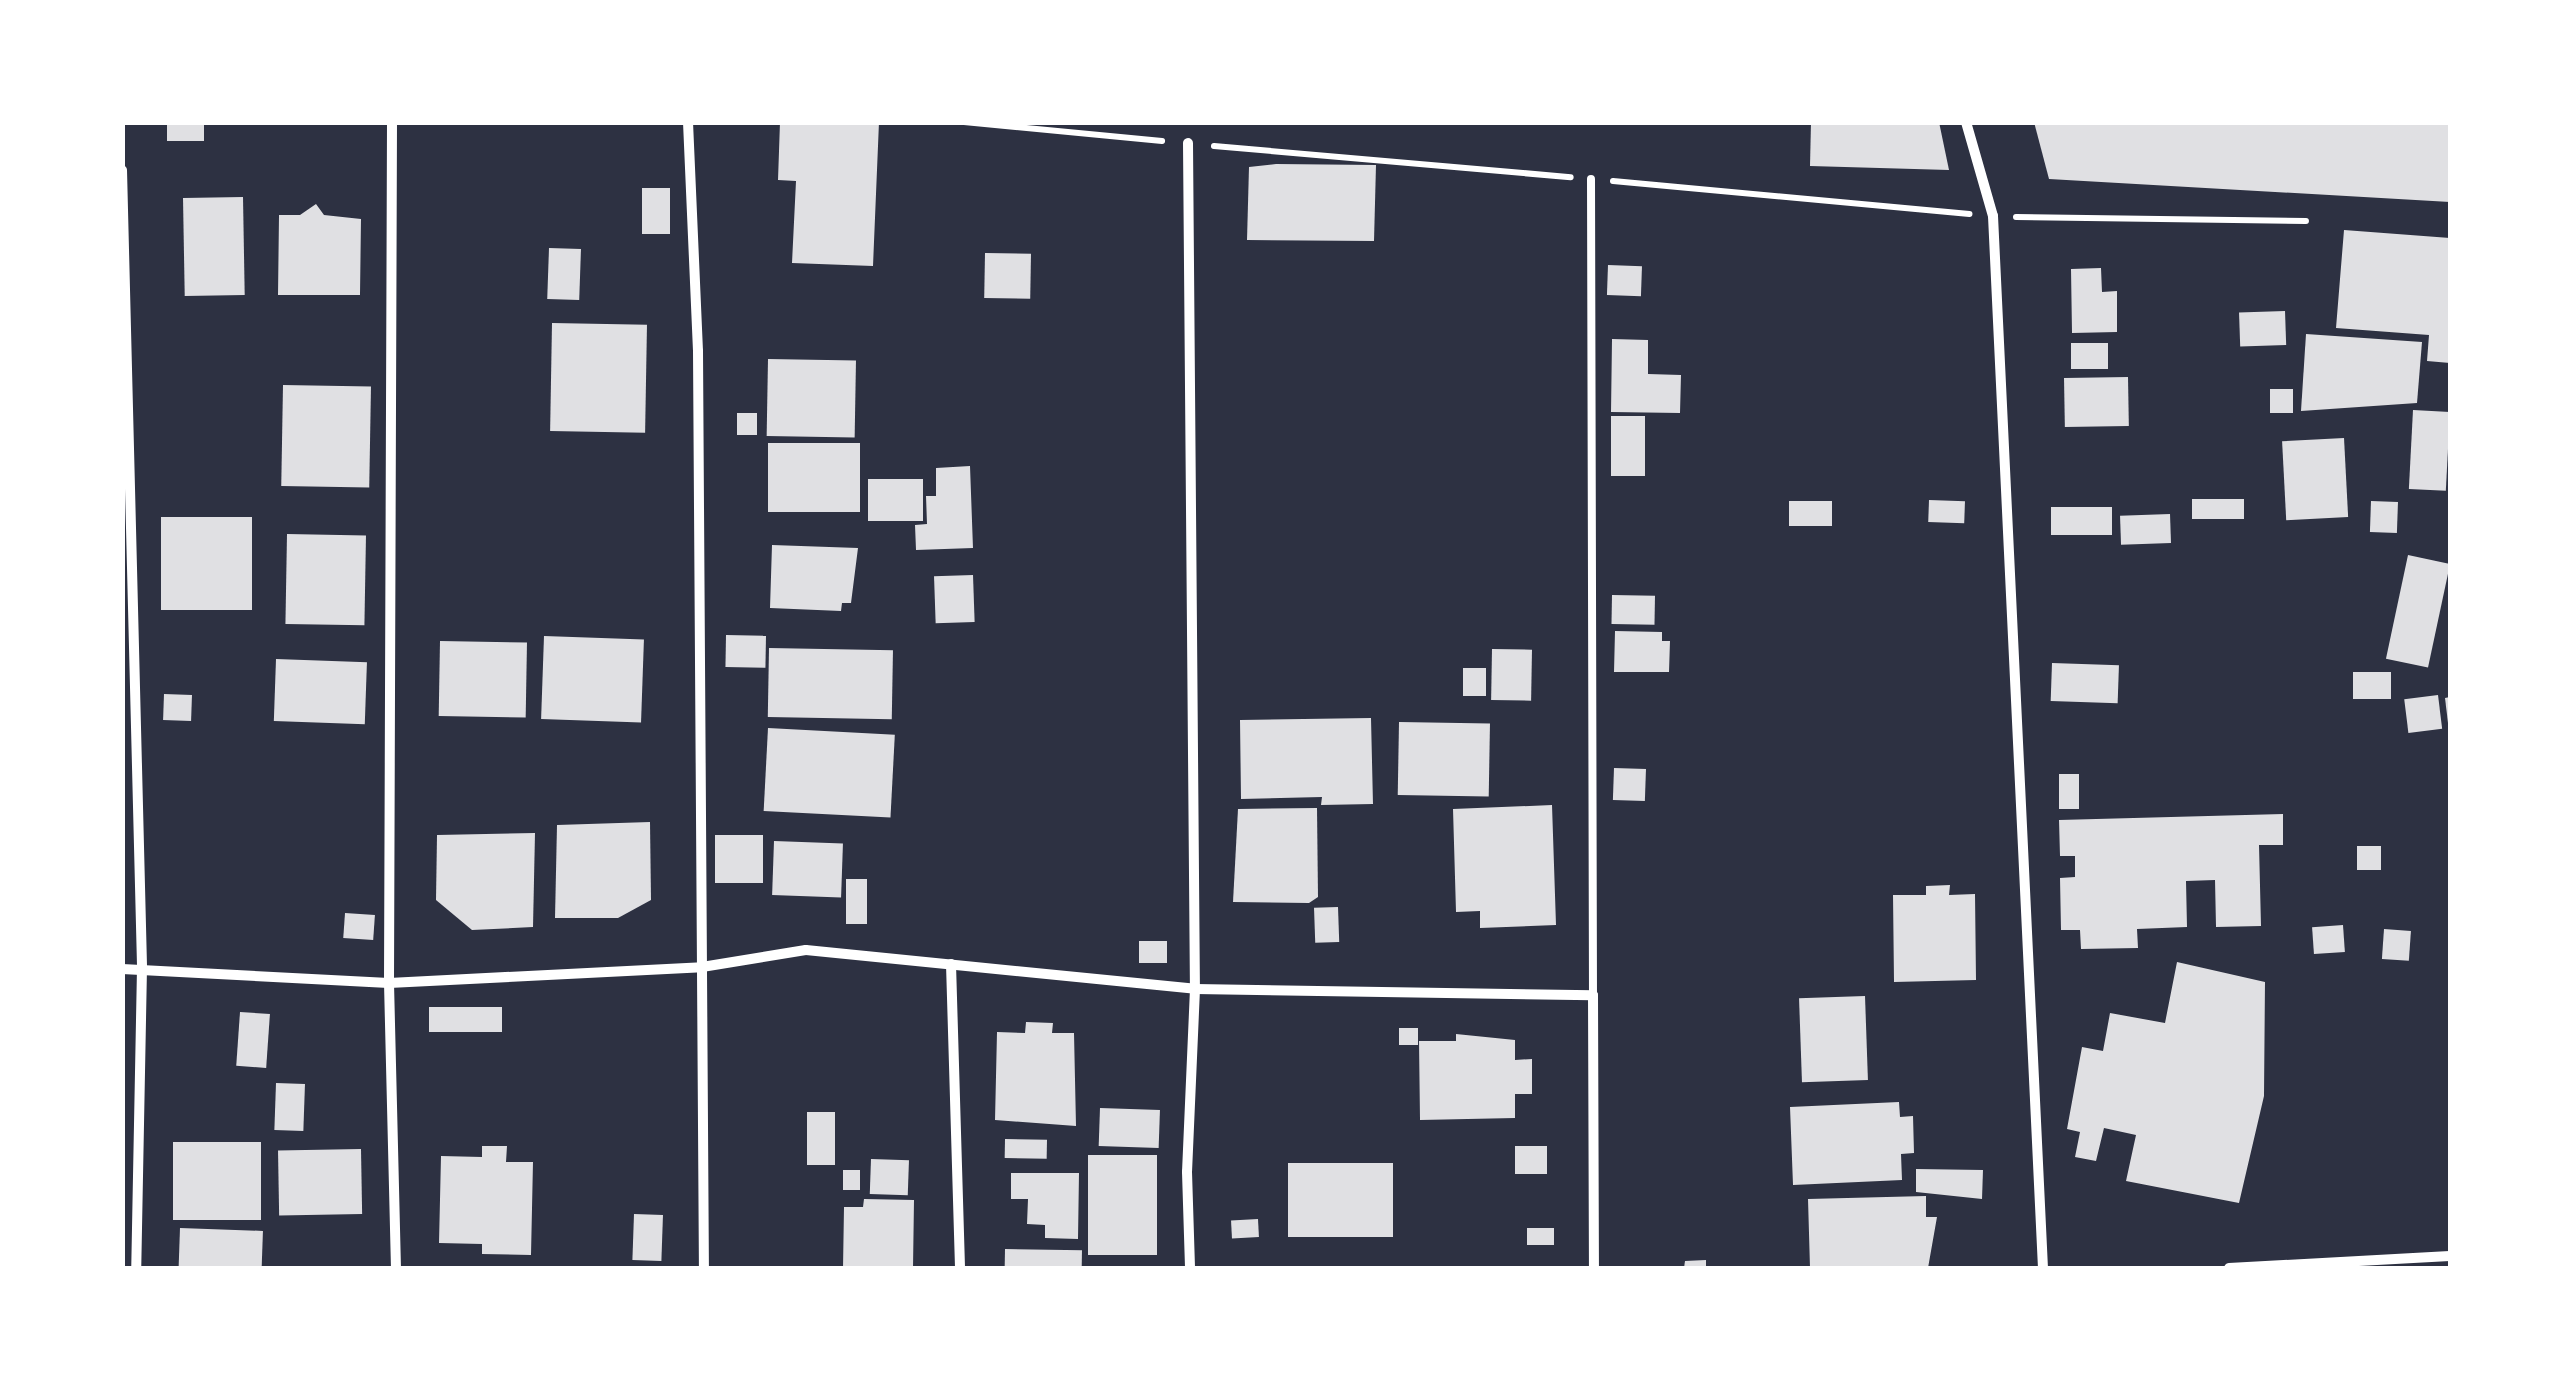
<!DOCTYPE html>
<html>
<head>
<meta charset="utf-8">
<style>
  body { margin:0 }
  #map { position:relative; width:2573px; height:1391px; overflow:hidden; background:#2d3142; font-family:"PT Sans Narrow",sans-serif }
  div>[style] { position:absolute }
  .building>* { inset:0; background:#e0e0e3; transform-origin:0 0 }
  .path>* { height:6px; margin:-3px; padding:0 3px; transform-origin:3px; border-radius:3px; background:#fff }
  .service>* { height:8px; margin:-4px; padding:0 4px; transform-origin:4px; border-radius:4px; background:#fff }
  .minor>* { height:10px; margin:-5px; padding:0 5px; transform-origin:5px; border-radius:5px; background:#fff }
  span { translate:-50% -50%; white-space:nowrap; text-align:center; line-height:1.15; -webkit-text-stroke:9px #fff; paint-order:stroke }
  .frame { position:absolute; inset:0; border:125px solid #fff; pointer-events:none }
</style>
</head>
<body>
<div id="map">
  <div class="building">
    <div style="left:167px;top:122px;width:37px;height:19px"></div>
    <div style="clip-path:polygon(780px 122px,879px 122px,873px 266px,792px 263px,796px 181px,778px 180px)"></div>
    <div style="clip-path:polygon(1811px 122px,1939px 122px,1949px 170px,1810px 166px)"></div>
    <div style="clip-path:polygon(2034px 122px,2450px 122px,2450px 202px,2049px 179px)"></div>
    <div style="clip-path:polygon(1276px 164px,1376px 165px,1374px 241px,1247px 240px,1249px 167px)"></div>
    <div style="left:642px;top:188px;width:28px;height:46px"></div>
    <div style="left:243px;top:197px;width:98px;height:60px;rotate:89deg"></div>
    <div style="clip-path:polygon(316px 204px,324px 215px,361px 219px,360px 295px,278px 295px,279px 215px,300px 215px)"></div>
    <div style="clip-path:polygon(2344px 230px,2450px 238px,2450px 363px,2427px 361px,2429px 335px,2336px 328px)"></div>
    <div style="left:549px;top:248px;width:32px;height:51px;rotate:2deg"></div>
    <div style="left:985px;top:253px;width:46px;height:45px;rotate:1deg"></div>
    <div style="left:1608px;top:265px;width:34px;height:30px;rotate:2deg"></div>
    <div style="clip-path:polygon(2101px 268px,2102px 292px,2117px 291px,2117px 332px,2072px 333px,2071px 269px)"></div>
    <div style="left:2285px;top:311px;width:34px;height:46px;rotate:88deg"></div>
    <div style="left:552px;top:323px;width:95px;height:108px;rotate:1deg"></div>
    <div style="clip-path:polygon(2306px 334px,2422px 342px,2417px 403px,2301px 411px)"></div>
    <div style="clip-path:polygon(1612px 339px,1648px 340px,1648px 374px,1681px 375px,1680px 413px,1611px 412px)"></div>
    <div style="left:2108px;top:343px;width:26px;height:37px;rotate:90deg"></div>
    <div style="left:768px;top:359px;width:88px;height:77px;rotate:1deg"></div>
    <div style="left:2128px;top:377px;width:49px;height:64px;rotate:89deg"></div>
    <div style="left:283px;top:385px;width:88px;height:101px;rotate:1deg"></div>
    <div style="left:2270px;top:389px;width:23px;height:24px"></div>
    <div style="left:2413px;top:410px;width:37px;height:79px;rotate:3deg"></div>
    <div style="left:737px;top:413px;width:20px;height:22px"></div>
    <div style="left:1611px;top:416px;width:34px;height:60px"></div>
    <div style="left:2344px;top:438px;width:79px;height:62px;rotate:87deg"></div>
    <div style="left:860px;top:443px;width:69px;height:92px;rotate:90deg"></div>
    <div style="clip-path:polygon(970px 466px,973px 548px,916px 550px,915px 525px,927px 524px,926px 496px,936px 496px,936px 468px)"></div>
    <div style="left:923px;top:479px;width:42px;height:55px;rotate:90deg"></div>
    <div style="left:2244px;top:499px;width:20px;height:52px;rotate:90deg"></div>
    <div style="left:1929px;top:500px;width:36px;height:22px;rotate:2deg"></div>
    <div style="left:1789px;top:501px;width:43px;height:25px"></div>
    <div style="left:2371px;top:501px;width:27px;height:31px;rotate:2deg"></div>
    <div style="left:2112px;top:507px;width:28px;height:61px;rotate:90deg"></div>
    <div style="left:2170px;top:514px;width:29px;height:50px;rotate:88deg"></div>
    <div style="left:161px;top:517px;width:91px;height:93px"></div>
    <div style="left:287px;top:534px;width:79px;height:90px;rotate:1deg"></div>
    <div style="clip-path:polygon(772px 545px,858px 548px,851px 603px,842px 603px,841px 611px,770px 608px)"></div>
    <div style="left:2408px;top:555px;width:43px;height:106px;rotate:12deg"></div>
    <div style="left:973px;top:575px;width:47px;height:39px;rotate:88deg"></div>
    <div style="left:1612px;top:595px;width:43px;height:29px;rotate:1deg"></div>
    <div style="clip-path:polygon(1615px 631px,1662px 632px,1662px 641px,1670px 641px,1669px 672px,1614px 672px)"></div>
    <div style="left:726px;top:635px;width:40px;height:32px;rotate:1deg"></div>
    <div style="left:544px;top:636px;width:100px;height:83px;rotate:2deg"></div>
    <div style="left:440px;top:641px;width:87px;height:75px;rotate:1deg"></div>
    <div style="left:769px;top:648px;width:124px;height:69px;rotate:1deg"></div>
    <div style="left:1492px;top:649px;width:40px;height:51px;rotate:1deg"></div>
    <div style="left:276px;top:659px;width:91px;height:62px;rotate:2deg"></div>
    <div style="left:2052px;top:663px;width:67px;height:38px;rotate:2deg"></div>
    <div style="left:1463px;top:668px;width:23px;height:28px"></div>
    <div style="left:2391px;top:672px;width:27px;height:38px;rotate:90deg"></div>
    <div style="left:164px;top:694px;width:28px;height:26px;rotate:2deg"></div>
    <div style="left:2438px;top:695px;width:34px;height:34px;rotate:83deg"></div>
    <div style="clip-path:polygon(2450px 697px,2450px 723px,2448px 723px,2445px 698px)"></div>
    <div style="clip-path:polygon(1371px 718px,1373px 804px,1321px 805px,1322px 797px,1241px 799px,1240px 720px)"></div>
    <div style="left:1399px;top:722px;width:91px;height:73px;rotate:1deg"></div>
    <div style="left:768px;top:728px;width:127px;height:83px;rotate:3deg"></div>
    <div style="left:1614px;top:768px;width:32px;height:32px;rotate:2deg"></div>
    <div style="left:2059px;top:774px;width:20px;height:35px"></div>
    <div style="clip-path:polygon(1552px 805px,1556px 925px,1480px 928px,1480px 911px,1456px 912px,1453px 809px)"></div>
    <div style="clip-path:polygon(1317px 808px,1318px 897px,1309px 903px,1233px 902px,1238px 809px)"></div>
    <div style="clip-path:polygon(2283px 814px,2283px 845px,2259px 845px,2261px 926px,2216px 927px,2215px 880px,2186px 881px,2187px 927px,2137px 929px,2138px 948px,2081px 949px,2080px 930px,2061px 930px,2060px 878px,2075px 877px,2075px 856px,2060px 856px,2059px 820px)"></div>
    <div style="clip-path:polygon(650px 822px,651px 900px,618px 918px,555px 918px,557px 825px)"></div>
    <div style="clip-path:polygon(535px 833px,533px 927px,472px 930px,436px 900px,437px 835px)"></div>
    <div style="left:763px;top:835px;width:48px;height:48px;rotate:90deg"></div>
    <div style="left:774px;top:841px;width:69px;height:54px;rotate:2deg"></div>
    <div style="left:2357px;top:846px;width:24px;height:24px"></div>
    <div style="left:846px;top:879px;width:21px;height:45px"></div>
    <div style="clip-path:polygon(1950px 885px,1949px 895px,1975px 894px,1976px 980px,1894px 982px,1893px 895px,1926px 895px,1926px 886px)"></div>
    <div style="left:1338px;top:907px;width:35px;height:24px;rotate:88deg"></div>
    <div style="left:345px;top:913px;width:30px;height:25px;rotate:4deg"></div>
    <div style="left:2343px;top:925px;width:27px;height:31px;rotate:86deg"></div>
    <div style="left:2384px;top:929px;width:27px;height:30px;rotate:4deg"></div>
    <div style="left:1139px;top:941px;width:28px;height:22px"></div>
    <div style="clip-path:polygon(2177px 962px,2265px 982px,2264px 1096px,2239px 1203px,2126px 1181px,2136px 1135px,2104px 1128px,2096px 1161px,2075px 1157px,2080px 1132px,2067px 1129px,2082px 1047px,2103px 1051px,2110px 1013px,2165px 1023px)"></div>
    <div style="left:1865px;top:996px;width:84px;height:66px;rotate:88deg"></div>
    <div style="left:429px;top:1007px;width:73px;height:25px"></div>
    <div style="left:240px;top:1012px;width:30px;height:54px;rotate:4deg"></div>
    <div style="clip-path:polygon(1026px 1022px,1053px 1023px,1052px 1033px,1074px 1033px,1076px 1126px,995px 1120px,997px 1032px,1025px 1033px)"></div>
    <div style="left:1399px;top:1028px;width:19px;height:17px"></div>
    <div style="clip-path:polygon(1456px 1034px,1515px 1040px,1515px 1060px,1532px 1059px,1532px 1094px,1515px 1094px,1515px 1118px,1420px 1120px,1419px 1041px,1456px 1041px)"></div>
    <div style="left:276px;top:1083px;width:29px;height:47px;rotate:2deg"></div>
    <div style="clip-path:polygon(1899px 1102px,1900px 1117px,1913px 1116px,1914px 1153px,1901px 1154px,1902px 1180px,1793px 1185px,1790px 1107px)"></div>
    <div style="left:1100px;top:1108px;width:60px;height:38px;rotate:2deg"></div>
    <div style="left:807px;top:1112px;width:28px;height:53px"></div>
    <div style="left:1005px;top:1139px;width:42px;height:19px;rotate:1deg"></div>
    <div style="left:173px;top:1142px;width:88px;height:78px"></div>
    <div style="clip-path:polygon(482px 1146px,507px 1146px,506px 1162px,533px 1162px,531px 1255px,482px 1254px,482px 1244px,439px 1243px,441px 1156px,482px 1157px)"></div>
    <div style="left:1547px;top:1146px;width:28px;height:32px;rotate:90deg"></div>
    <div style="left:361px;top:1149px;width:65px;height:83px;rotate:89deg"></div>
    <div style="left:1088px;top:1155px;width:69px;height:100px"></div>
    <div style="left:871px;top:1159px;width:38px;height:35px;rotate:2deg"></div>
    <div style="left:1393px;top:1163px;width:74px;height:105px;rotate:90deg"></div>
    <div style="clip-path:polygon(1916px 1169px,1983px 1170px,1982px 1199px,1916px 1192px)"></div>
    <div style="left:843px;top:1170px;width:17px;height:20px"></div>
    <div style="clip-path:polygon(1011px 1173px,1079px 1173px,1078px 1239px,1045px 1238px,1045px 1225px,1027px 1224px,1028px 1199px,1011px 1199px)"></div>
    <div style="clip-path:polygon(1926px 1196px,1926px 1217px,1937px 1217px,1928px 1268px,1810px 1268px,1808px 1199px)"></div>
    <div style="clip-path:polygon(864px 1199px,914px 1200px,913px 1268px,843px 1268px,844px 1207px,863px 1207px)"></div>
    <div style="left:634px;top:1214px;width:29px;height:46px;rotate:2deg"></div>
    <div style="left:1258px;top:1219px;width:18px;height:27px;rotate:87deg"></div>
    <div style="left:180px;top:1228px;width:83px;height:40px;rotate:2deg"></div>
    <div style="left:1554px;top:1228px;width:17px;height:27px;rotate:90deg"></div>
    <div style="left:1005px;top:1249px;width:77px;height:19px;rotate:1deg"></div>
    <div style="clip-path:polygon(1706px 1260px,1706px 1268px,1684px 1268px,1685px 1261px)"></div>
  </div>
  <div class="path">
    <div style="left:964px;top:122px;width:199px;rotate:5.5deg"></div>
    <div style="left:1214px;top:146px;width:358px;rotate:5deg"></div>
    <div style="left:1613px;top:181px;width:358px;rotate:5.3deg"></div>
    <div style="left:2016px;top:217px;width:290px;rotate:0.8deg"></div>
  </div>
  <div class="service">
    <div style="left:1591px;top:179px;width:816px;rotate:89.86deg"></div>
  </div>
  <div class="minor">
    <div style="left:392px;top:122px;width:861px;rotate:90.2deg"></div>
    <div style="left:389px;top:983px;width:285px;rotate:88.6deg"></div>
    <div style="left:688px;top:122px;width:229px;rotate:87.5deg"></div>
    <div style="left:698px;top:351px;width:917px;rotate:89.63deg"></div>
    <div style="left:1966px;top:122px;width:98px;rotate:74deg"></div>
    <div style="left:1993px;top:216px;width:1053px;rotate:87.28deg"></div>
    <div style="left:1188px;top:143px;width:846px;rotate:89.53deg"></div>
    <div style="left:1195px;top:989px;width:183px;rotate:92.5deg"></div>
    <div style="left:1187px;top:1172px;width:96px;rotate:88.2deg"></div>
    <div style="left:122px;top:170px;width:798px;rotate:88.56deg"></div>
    <div style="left:142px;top:968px;width:300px;rotate:91.1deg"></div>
    <div style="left:951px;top:964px;width:304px;rotate:88.3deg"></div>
    <div style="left:122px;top:969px;width:267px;rotate:3deg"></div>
    <div style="left:389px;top:983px;width:313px;rotate:-2.9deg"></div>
    <div style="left:702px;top:967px;width:105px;rotate:-9.3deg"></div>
    <div style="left:806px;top:950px;width:391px;rotate:5.7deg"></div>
    <div style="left:1195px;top:989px;width:398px;rotate:0.9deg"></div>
    <div style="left:1593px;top:995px;width:273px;rotate:89.8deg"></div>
    <div style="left:2229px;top:1268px;width:221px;rotate:-3.1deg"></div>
  </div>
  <div class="frame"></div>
</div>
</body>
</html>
